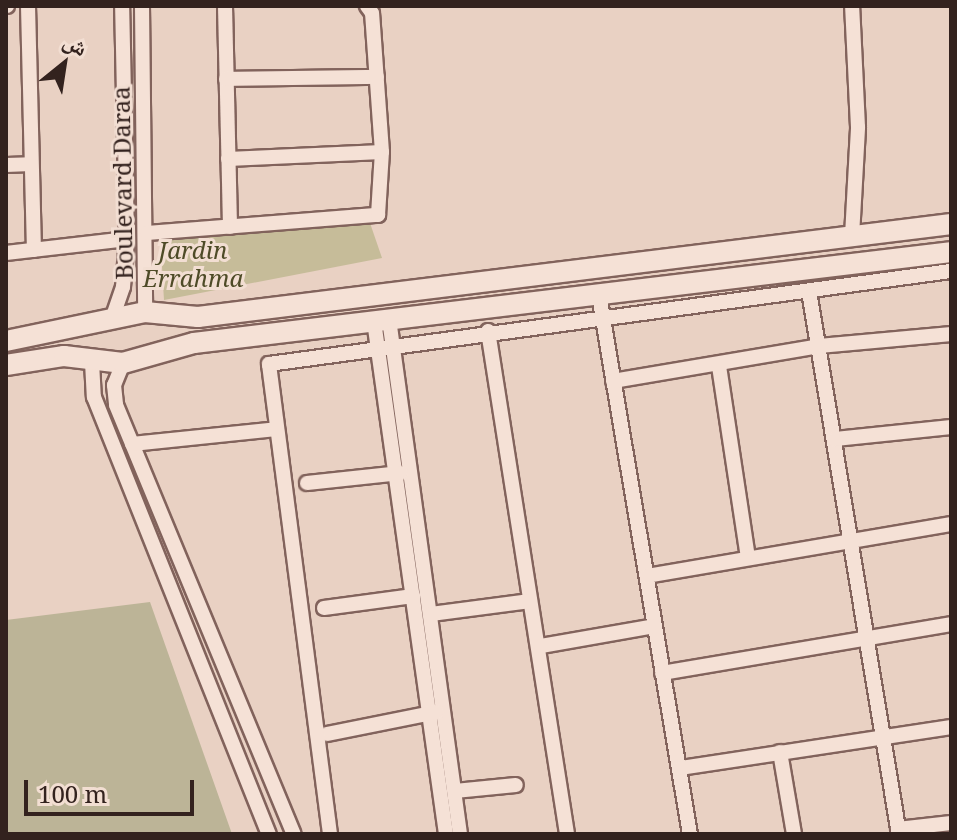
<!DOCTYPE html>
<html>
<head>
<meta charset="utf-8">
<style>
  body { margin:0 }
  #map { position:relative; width:957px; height:840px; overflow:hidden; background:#e9d1c3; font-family:"Noto Serif","Noto Naskh Arabic",serif }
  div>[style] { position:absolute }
  .green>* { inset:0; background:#c6bc99 }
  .cemetery>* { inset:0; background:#bcb497 }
  .roads { filter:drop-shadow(2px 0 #82635c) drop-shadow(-2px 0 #82635c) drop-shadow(0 2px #82635c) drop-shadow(0 -2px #82635c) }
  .street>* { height:14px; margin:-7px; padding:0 7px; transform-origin:7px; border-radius:7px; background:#f5e1d6 }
  .secondary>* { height:20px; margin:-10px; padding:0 10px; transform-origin:10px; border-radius:10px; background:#f5e1d6 }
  span { translate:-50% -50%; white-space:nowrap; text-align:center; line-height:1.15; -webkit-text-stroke:6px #f2ded2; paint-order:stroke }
  .street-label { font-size:24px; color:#33221e }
  .park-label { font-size:24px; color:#4e4b27; font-style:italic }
  .frame { position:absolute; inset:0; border:8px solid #33221e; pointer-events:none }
  .north { position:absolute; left:24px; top:24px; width:80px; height:80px; -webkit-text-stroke:6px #f2ded2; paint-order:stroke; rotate:30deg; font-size:22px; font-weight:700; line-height:32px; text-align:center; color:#33221e }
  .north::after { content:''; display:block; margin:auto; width:28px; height:36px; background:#33221e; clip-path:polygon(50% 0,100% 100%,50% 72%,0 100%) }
  .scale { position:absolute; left:24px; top:780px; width:170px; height:36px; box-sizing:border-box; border:4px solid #33221e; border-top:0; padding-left:10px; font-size:24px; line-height:28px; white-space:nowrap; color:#33221e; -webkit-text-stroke:6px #f2ded2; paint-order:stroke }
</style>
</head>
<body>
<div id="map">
  <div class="green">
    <div style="clip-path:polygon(370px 223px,382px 258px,164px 300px,160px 234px)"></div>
  </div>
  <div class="cemetery">
    <div style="clip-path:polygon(150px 602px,232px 834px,6px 834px,6px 620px)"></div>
  </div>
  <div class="roads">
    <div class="street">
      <div style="left:6px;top:6px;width:1px"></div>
      <div style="left:28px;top:6px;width:244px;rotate:88.6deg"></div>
      <div style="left:142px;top:6px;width:306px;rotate:89.4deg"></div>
      <div style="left:225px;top:6px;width:221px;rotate:88.7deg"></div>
      <div style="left:226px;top:79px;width:151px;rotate:-0.8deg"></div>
      <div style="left:228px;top:159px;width:154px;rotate:-2.6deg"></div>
      <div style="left:6px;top:165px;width:25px;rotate:-2deg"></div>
      <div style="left:147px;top:233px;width:232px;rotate:-4.5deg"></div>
      <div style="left:378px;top:215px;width:63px;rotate:-86.4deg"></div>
      <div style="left:382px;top:152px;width:139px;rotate:-94.1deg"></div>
      <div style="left:372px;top:13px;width:9px;rotate:-126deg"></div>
      <div style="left:852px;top:236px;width:109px;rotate:-86.8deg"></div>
      <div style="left:858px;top:127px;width:121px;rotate:-92.8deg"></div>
      <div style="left:6px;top:253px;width:122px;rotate:-6.6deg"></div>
      <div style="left:809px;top:291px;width:550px;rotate:80.59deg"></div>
      <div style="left:599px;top:295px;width:547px;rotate:80.42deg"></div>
      <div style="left:113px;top:316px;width:31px;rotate:-71deg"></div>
      <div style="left:123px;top:287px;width:48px;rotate:-85.2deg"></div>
      <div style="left:127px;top:239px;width:233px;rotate:-91.2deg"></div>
      <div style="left:389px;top:319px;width:520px;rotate:82.15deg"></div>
      <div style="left:374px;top:321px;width:518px;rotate:82.01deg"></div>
      <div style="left:488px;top:331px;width:509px;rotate:81.07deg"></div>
      <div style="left:92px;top:362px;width:35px;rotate:87deg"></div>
      <div style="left:94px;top:397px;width:471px;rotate:68.2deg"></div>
      <div style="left:123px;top:363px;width:24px;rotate:112deg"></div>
      <div style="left:114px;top:385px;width:20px;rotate:84deg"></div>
      <div style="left:116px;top:405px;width:464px;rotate:67.5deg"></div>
      <div style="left:719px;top:366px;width:194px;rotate:81.4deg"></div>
      <div style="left:613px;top:381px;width:209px;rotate:-9.6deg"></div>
      <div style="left:819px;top:346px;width:133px;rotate:-5.2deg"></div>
      <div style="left:835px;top:439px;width:117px;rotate:-5.9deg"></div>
      <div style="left:132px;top:444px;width:145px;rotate:-5.9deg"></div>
      <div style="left:307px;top:483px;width:94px;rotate:-6.1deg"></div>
      <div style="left:647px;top:576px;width:308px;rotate:-9.7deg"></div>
      <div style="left:324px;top:608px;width:90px;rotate:-7.7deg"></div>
      <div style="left:431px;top:614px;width:100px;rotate:-7.5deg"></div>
      <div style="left:541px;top:646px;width:115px;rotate:-10deg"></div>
      <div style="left:662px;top:673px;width:293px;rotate:-9.6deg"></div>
      <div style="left:327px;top:734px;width:112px;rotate:-11.3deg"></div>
      <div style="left:780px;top:752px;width:83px;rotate:80.3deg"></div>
      <div style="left:680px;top:768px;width:274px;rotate:-8.6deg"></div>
      <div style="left:455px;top:791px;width:61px;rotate:-5.6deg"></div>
      <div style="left:898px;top:829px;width:53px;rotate:-6.5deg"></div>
      <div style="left:330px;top:834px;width:474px;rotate:-97.4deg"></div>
      <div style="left:269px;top:364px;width:688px;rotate:-7.77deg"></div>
    </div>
    <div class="secondary">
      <div style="left:6px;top:341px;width:142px;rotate:-11.8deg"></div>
      <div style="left:145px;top:312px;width:53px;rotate:5.4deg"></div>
      <div style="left:198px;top:317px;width:759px;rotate:-7.04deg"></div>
      <div style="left:6px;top:365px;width:59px;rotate:-8.8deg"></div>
      <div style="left:64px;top:356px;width:59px;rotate:6.8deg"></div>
      <div style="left:123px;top:363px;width:74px;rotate:-15.7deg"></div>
      <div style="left:194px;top:343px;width:762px;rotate:-6.85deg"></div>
    </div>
  </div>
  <div class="street-label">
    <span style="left:122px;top:183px;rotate:-91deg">Boulevard Daraa</span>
  </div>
  <div class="park-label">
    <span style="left:193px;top:264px">Jardin<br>Errahma</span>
  </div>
  <div class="frame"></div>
  <div class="north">ش</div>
  <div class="scale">100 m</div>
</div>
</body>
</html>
